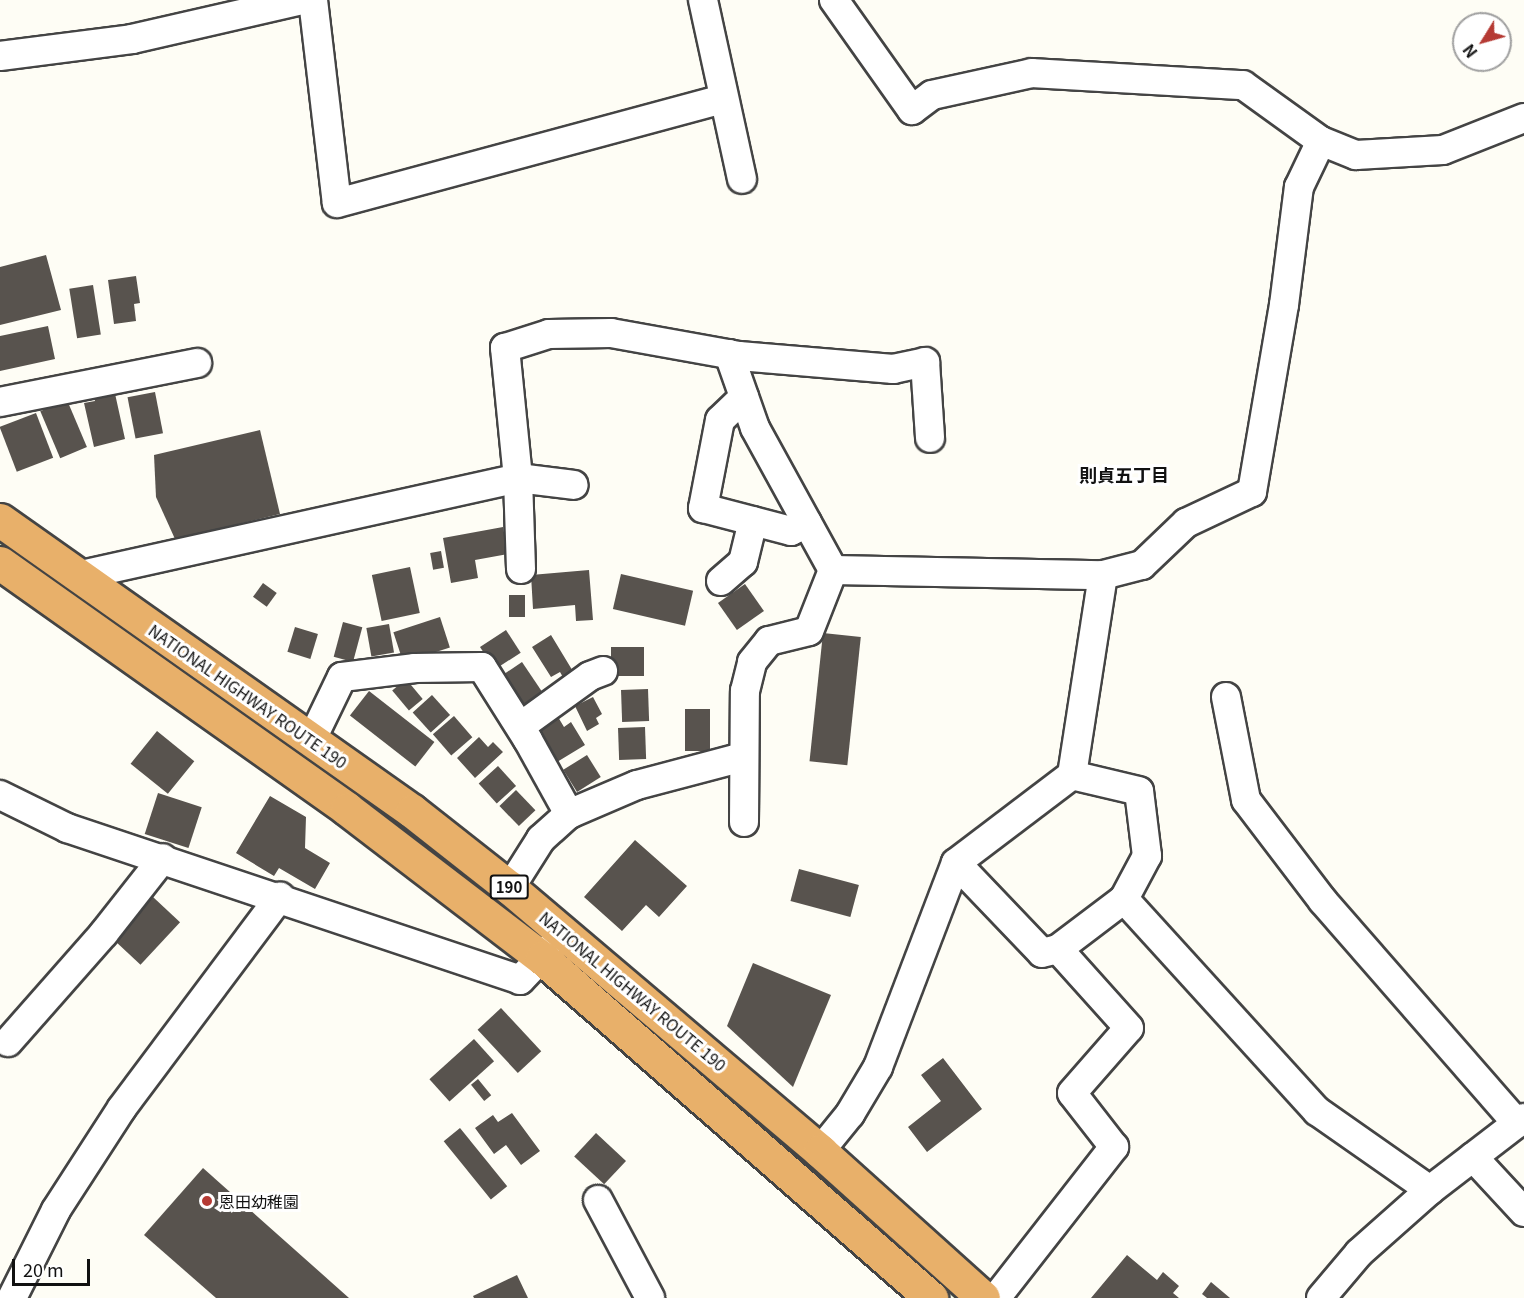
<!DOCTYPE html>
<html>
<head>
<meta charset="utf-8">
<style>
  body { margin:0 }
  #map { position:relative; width:1524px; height:1298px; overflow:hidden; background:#fefdf5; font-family:Georgia,"Noto Sans JP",serif }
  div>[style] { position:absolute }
  .green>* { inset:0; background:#d0e7c0; transform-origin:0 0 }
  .building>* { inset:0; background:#58534e; transform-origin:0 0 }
  .roads { filter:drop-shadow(2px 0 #444) drop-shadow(-2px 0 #444) drop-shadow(0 2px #444) drop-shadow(0 -2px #444) }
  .street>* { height:28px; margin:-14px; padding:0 14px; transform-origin:14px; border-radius:14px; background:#fff }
  .highway>* { height:33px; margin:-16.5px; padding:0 16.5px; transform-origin:16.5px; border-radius:16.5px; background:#e8b06a }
  .dots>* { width:16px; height:16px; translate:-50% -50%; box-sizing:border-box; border:3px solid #fff; border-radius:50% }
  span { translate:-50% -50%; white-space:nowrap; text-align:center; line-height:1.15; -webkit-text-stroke:6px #fff; paint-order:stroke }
  .shield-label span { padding:2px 4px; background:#fff; border:2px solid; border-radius:4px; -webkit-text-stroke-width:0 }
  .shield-label { font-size:15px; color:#111; font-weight:700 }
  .street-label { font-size:16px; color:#111 }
  .poi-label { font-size:16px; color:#111 }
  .left { translate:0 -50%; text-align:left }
  .neighbourhood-label { font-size:18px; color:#111; font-weight:700 }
  .north { position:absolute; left:1452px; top:12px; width:60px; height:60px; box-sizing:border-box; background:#fff; border:2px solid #a0a0a0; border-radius:50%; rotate:233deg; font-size:16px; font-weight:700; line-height:24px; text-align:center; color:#111 }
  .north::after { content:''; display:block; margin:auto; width:21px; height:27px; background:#b53a34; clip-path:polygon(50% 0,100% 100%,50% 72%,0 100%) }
  .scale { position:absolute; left:12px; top:1259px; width:78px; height:27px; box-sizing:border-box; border:3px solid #111; border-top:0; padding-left:8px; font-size:18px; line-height:21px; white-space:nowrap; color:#111; -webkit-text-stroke:4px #fff; paint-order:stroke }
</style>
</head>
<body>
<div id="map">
  <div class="green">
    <div style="clip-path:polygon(0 536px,513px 906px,538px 929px,536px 933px,0 549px)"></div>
    <div style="left:589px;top:969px;width:497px;height:9px;rotate:41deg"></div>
  </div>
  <div class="building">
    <div style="clip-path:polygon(46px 255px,61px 310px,0 325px,0 267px)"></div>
    <div style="clip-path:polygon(136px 276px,140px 303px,134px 304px,136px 321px,114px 324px,108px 280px)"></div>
    <div style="left:93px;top:285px;width:50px;height:24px;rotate:81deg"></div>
    <div style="clip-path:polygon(48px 326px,55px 359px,0 371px,0 336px)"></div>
    <div style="clip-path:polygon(114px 389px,125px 439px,94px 447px,84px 403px,95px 401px,93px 394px)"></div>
    <div style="left:155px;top:392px;width:42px;height:28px;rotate:79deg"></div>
    <div style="left:67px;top:400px;width:51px;height:29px;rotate:67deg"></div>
    <div style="left:36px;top:413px;width:48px;height:39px;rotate:69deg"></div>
    <div style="clip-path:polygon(260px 430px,280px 514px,175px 539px,156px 497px,154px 455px)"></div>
    <div style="clip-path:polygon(503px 527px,508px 554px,475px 560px,478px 578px,451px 583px,443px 538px)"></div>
    <div style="left:441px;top:551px;width:17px;height:11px;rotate:80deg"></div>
    <div style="left:410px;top:567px;width:47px;height:39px;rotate:78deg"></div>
    <div style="clip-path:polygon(589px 570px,593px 620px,576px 621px,575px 605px,533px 609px,531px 575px)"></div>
    <div style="left:621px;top:574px;width:74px;height:36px;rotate:13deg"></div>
    <div style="left:263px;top:583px;width:17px;height:17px;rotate:36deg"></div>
    <div style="left:745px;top:584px;width:33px;height:33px;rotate:55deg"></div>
    <div style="left:509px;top:595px;width:16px;height:22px"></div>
    <div style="left:440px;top:617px;width:32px;height:49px;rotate:72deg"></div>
    <div style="left:343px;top:622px;width:20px;height:36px;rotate:15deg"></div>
    <div style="left:389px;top:624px;width:29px;height:23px;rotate:80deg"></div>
    <div style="left:295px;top:627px;width:24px;height:26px;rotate:17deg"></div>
    <div style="left:506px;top:630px;width:27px;height:31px;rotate:57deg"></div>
    <div style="left:823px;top:633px;width:38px;height:129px;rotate:6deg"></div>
    <div style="clip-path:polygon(551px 635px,574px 673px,564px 679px,560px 672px,551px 677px,532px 647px)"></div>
    <div style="left:611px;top:647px;width:33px;height:29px"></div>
    <div style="left:522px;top:662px;width:41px;height:26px;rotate:56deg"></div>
    <div style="left:406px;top:679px;width:26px;height:18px;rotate:50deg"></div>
    <div style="left:648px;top:689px;width:32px;height:27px;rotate:88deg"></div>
    <div style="left:369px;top:691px;width:83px;height:31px;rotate:38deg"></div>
    <div style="left:432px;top:695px;width:27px;height:26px;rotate:48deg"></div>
    <div style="clip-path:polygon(593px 697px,602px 714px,596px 718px,599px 724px,587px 731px,575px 706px)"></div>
    <div style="left:685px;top:709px;width:25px;height:42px"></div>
    <div style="left:454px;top:716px;width:28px;height:28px;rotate:49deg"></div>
    <div style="clip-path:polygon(558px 717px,564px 727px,571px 722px,585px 745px,557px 762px,537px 729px)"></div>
    <div style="left:645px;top:727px;width:32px;height:27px;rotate:88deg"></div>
    <div style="left:157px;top:731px;width:48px;height:42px;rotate:39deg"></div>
    <div style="clip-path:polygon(479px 737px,488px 747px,493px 742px,503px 752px,475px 778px,457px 758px)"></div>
    <div style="left:587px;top:755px;width:26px;height:28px;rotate:58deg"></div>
    <div style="left:498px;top:766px;width:27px;height:26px;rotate:48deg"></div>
    <div style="left:516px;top:790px;width:28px;height:23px;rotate:46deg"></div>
    <div style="left:158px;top:793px;width:46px;height:43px;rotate:18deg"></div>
    <div style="clip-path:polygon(270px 796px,306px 817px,305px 848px,330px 863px,315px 889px,279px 868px,274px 876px,236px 853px)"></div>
    <div style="clip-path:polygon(635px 840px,687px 886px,659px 917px,646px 905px,622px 931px,584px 897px)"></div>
    <div style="left:799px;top:869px;width:62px;height:33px;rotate:15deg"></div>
    <div style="left:153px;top:897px;width:37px;height:58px;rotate:43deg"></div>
    <div style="clip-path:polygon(753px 963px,831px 995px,793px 1087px,727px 1026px)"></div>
    <div style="left:501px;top:1008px;width:59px;height:32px;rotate:47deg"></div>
    <div style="left:474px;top:1039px;width:30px;height:60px;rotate:48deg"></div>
    <div style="clip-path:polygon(943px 1058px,982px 1109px,927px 1152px,908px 1127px,941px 1101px,921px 1075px)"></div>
    <div style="left:478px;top:1079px;width:21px;height:9px;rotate:51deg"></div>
    <div style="clip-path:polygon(512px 1113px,540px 1151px,521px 1165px,506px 1145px,494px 1154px,475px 1128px,493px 1115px,498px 1122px)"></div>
    <div style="left:460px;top:1128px;width:75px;height:21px;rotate:51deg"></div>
    <div style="left:596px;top:1133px;width:41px;height:32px;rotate:43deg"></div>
    <div style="clip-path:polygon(203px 1168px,349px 1298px,216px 1298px,144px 1235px)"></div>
    <div style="clip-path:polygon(1127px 1255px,1157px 1280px,1163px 1272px,1179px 1286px,1173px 1293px,1179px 1298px,1091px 1298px)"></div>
    <div style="clip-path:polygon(517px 1275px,528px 1298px,474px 1298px,473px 1296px)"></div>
    <div style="clip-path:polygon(1211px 1282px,1230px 1298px,1207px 1298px,1202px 1294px)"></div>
  </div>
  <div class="roads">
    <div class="street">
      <div style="left:313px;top:0;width:204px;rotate:83.3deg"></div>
      <div style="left:337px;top:203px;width:400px;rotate:-15.1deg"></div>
      <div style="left:703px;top:0;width:183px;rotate:77.7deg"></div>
      <div style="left:834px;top:0;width:135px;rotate:54.7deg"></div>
      <div style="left:912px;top:110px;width:25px;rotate:-37deg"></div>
      <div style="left:932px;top:95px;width:102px;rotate:-12.4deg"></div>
      <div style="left:1032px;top:73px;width:211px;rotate:3.3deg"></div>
      <div style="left:1243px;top:85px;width:96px;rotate:35.7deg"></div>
      <div style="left:1321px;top:141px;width:38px;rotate:22deg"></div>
      <div style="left:1356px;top:155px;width:87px;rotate:-3.3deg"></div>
      <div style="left:1443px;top:150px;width:87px;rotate:-21.6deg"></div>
      <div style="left:0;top:56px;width:133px;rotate:-7.3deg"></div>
      <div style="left:132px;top:39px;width:174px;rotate:-12.9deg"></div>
      <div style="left:729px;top:354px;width:78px;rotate:70.6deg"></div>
      <div style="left:755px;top:428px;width:162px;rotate:61.2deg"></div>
      <div style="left:833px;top:570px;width:270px;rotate:1.1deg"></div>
      <div style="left:1103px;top:575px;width:40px;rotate:-14.4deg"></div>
      <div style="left:1142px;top:565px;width:61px;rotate:-43.7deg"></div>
      <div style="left:1186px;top:523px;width:73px;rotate:-25.2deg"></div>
      <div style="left:1252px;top:492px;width:190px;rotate:-80.3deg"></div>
      <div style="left:1284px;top:305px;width:119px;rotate:-82.8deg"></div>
      <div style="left:1299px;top:187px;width:51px;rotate:-64.4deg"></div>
      <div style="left:744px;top:397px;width:33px;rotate:136deg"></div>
      <div style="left:720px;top:420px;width:90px;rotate:100.9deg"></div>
      <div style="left:703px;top:508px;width:91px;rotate:14.6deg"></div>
      <div style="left:791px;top:531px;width:18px;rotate:-27deg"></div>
      <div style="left:0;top:402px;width:201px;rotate:-11.2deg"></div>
      <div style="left:521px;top:569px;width:91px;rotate:-91.9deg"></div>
      <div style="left:518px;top:478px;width:56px;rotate:7.1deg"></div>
      <div style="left:77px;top:576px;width:452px;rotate:-12.5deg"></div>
      <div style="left:518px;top:478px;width:131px;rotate:-95.7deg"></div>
      <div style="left:505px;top:348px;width:46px;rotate:-17.7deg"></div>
      <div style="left:549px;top:334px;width:62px;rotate:-0.9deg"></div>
      <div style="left:611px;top:333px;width:130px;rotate:10.2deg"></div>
      <div style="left:739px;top:356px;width:155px;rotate:4.8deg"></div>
      <div style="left:893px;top:369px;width:33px;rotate:-12deg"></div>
      <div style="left:925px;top:362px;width:76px;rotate:86.2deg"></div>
      <div style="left:721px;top:581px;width:29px;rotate:-41deg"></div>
      <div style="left:743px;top:562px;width:42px;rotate:-76.3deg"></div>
      <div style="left:1226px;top:697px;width:105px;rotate:79deg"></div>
      <div style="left:1246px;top:800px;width:127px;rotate:52.7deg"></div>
      <div style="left:1323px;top:901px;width:295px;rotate:48.9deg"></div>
      <div style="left:521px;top:726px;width:85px;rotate:-35.9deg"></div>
      <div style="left:590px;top:676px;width:14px;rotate:-21deg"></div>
      <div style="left:311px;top:741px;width:71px;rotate:-64.2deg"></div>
      <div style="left:342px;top:677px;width:74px;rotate:-7deg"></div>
      <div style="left:415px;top:668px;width:67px;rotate:-0.9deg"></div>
      <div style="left:482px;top:667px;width:86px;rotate:57.8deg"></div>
      <div style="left:528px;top:740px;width:85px;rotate:61deg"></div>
      <div style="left:0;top:795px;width:75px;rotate:26.2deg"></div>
      <div style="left:67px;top:828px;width:478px;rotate:18.5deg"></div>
      <div style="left:520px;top:980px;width:54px;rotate:-46.5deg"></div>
      <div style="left:744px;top:822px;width:131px;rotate:-89.6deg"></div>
      <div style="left:745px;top:691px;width:30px;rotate:-76deg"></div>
      <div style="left:752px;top:662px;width:27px;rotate:-51deg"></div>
      <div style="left:769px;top:641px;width:41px;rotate:-14deg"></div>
      <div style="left:809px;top:631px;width:66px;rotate:-68.5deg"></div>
      <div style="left:956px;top:863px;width:124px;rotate:46.3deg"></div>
      <div style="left:1042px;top:953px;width:16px;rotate:-14deg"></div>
      <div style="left:1058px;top:949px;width:83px;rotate:-37.1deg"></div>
      <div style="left:1124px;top:899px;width:49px;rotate:-61.9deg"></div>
      <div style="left:1147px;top:856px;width:65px;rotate:-97deg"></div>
      <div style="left:1139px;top:791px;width:69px;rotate:-166.6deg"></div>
      <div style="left:510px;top:888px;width:58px;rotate:-57.7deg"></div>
      <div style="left:541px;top:839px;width:38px;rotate:-42deg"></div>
      <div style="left:569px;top:814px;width:74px;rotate:-23.1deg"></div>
      <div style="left:637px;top:785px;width:110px;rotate:-14.8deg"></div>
      <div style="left:1124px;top:899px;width:287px;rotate:47.7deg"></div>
      <div style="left:1317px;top:1111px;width:138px;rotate:35deg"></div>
      <div style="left:8px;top:1042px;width:145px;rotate:-48.6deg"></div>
      <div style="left:104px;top:933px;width:95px;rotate:-51.8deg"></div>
      <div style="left:820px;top:1151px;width:48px;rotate:-51deg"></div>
      <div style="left:850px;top:1114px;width:55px;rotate:-59.2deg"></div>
      <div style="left:878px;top:1067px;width:218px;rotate:-69.1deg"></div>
      <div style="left:956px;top:863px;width:146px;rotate:-37.2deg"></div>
      <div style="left:1072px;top:775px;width:202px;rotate:-81.2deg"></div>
      <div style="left:1473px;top:1157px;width:75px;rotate:47.2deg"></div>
      <div style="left:598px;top:1200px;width:111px;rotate:62deg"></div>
      <div style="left:12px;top:1298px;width:98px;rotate:-63.4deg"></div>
      <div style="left:56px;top:1210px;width:121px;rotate:-57.1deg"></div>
      <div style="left:122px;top:1108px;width:264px;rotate:-53.2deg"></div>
      <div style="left:996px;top:1298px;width:192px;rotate:-52deg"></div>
      <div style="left:1114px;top:1147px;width:68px;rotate:-127.9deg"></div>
      <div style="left:1072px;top:1093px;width:86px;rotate:-48.8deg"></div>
      <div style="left:1129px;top:1028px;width:106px;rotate:-131.9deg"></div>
      <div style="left:1321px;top:1298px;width:59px;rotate:-49.8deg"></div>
      <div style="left:1359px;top:1253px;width:95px;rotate:-41.6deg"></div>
      <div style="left:1430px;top:1190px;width:118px;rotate:-37.5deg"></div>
    </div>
    <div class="highway">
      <div style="left:0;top:520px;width:504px;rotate:35.23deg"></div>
      <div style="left:412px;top:811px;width:125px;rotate:38.2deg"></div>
      <div style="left:510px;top:888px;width:407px;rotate:40.3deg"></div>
      <div style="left:820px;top:1151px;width:219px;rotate:42deg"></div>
      <div style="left:0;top:563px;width:425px;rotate:35.3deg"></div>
      <div style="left:347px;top:809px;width:245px;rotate:37.4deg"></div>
      <div style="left:542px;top:958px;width:517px;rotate:41.15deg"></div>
    </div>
  </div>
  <div class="dots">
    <div style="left:207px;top:1201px;background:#b53a34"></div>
  </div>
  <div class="shield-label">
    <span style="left:509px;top:887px">190</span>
  </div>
  <div class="street-label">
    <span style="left:248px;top:696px;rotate:35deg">NATIONAL HIGHWAY ROUTE 190</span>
    <span style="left:633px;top:991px;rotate:40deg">NATIONAL HIGHWAY ROUTE 190</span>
  </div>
  <div class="poi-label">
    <span class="left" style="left:219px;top:1201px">恩田幼稚園</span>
  </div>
  <div class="neighbourhood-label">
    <span style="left:1124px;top:474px">則貞五丁目</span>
  </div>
  <div class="north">N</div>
  <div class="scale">20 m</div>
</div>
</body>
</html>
